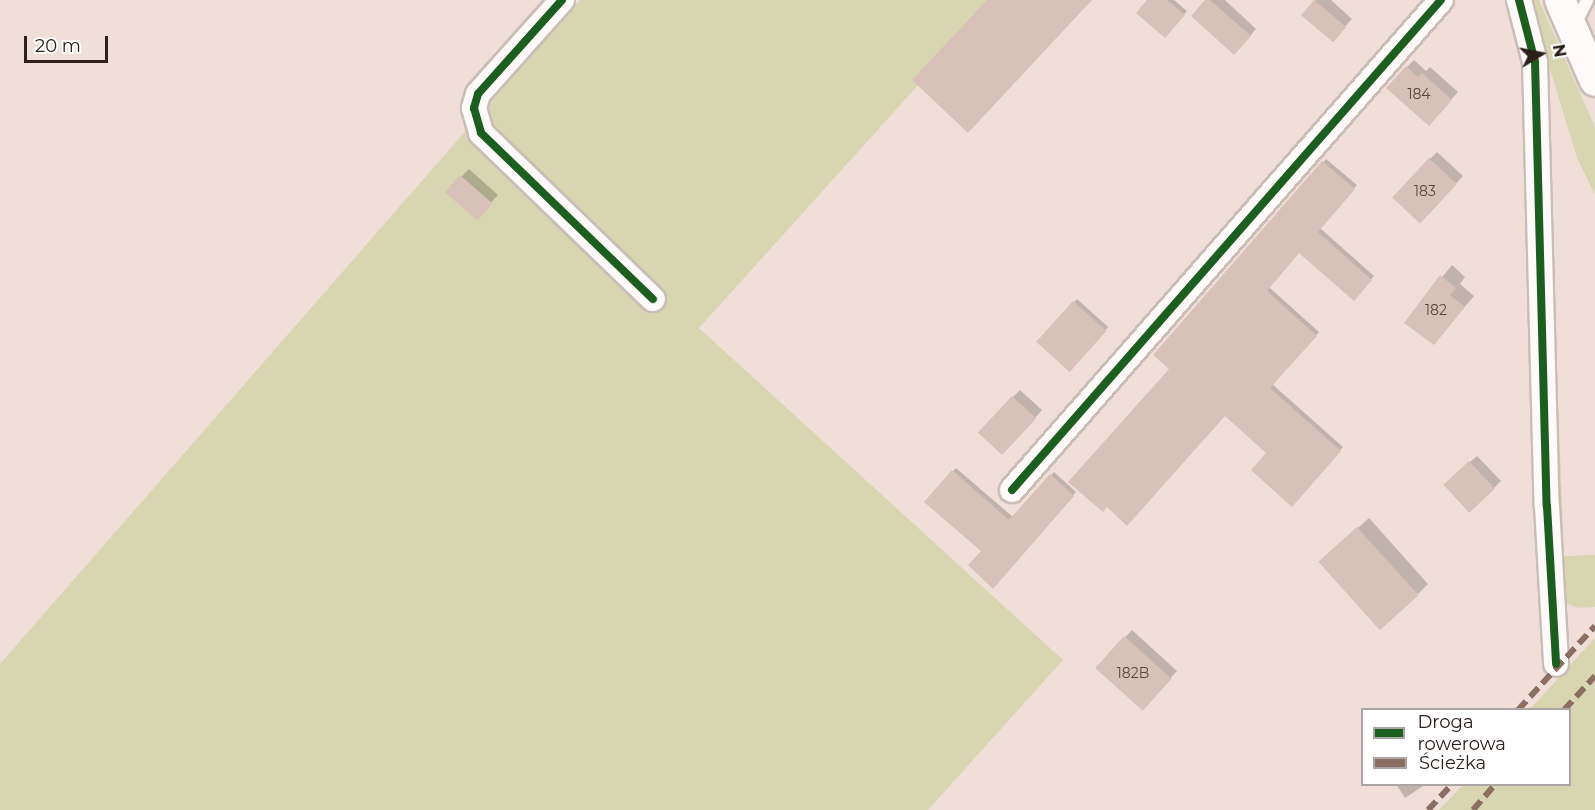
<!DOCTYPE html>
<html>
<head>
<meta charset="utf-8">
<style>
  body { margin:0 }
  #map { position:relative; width:1595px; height:810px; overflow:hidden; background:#f0dfd8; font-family:Montserrat,sans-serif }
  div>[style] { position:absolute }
  .green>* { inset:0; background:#d7d6b0 }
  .shadow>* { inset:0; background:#0003; transform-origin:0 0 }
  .building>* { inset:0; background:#d7c1b8; transform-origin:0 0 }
  .roads { filter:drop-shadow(2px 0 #cabdb7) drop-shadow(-2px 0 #cabdb7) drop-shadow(0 2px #cabdb7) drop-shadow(0 -2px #cabdb7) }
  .service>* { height:12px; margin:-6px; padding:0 6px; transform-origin:6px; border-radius:6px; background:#fdfaf9 }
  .minor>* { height:24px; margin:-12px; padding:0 12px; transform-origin:12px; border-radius:12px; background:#fdfaf9 }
  .tertiary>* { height:30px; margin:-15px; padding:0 15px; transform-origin:15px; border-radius:15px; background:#fdfaf9 }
  .quiet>* { height:6px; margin-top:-3px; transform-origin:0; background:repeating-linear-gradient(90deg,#8d6e63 0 12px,transparent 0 18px) }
  .cycleway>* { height:8px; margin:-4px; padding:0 4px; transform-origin:4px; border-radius:4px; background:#1b5e20 }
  span { translate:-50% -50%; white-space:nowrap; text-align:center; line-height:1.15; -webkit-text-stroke:5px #fff; paint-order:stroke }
  .number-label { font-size:14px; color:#574842 }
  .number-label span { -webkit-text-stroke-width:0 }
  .legend { position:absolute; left:1361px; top:708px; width:210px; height:78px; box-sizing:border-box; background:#fff; border:2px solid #aba6a4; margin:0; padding:8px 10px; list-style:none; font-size:18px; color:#2c201b }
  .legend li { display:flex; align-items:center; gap:12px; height:30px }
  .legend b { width:30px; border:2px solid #aba6a4 }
  .north { position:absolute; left:1511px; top:24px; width:60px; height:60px; -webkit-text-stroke:4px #fff; paint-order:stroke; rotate:80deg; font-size:16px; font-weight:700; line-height:24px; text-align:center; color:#2c201b }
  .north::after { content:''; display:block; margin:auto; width:21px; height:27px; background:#2c201b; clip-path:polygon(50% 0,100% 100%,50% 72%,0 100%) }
  .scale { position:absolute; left:24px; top:36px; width:84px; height:27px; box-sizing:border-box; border:3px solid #2c201b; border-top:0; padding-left:8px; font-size:18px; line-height:21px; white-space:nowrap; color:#2c201b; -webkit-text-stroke:4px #fff; paint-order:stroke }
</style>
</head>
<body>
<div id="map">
  <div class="green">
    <div style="clip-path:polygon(580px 0,995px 0,699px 328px,1063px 660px,928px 810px,0 810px,0 664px)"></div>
    <div style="clip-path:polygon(1529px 0,1539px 0,1595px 127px,1595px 195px,1577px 158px)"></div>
    <div style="clip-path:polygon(1547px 121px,1564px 556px,1595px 555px,1595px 607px,1579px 608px,1563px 602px,1558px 580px)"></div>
    <div style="clip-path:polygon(1595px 638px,1595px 810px,1439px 810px,1463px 785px,1570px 784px,1570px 710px,1530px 709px)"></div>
  </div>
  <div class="shadow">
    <div style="clip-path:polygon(1149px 0,1174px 0,1187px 11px,1168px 33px)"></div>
    <div style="clip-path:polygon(1207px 0,1225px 0,1256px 29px,1241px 46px)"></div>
    <div style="clip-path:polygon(1316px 0,1331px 0,1352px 19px,1339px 33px,1303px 14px)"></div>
    <div style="clip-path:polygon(1414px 60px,1426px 71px,1430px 67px,1458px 92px,1436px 117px,1407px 67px)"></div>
    <div style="clip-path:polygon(1437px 152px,1463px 176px,1428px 215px,1430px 159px)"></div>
    <div style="clip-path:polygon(1326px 159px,1357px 185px,1320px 228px,1374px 276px,1354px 299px,1300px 251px,1269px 287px,1319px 332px,1272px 384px,1343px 447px,1291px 505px,1268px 453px,1155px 355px)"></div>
    <div style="clip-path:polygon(469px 169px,498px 195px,483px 211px,447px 192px)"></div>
    <div style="clip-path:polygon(1452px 265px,1465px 277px,1460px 284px,1474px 296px,1434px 343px,1406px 322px)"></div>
    <div style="left:1077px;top:299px;width:42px;height:57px;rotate:42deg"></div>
    <div style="clip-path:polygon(1020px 390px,1042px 410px,1010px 446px,1013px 397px)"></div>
    <div style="clip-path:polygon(1477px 456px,1501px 481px,1494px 488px,1452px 478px)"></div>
    <div style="clip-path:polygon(956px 468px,1013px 517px,1054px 472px,1076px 492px,993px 587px,983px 551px,926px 502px)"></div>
    <div style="clip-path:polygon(1369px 518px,1428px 584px,1418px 594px,1331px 552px)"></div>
    <div style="clip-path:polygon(1132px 630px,1177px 671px,1149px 702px,1097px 667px)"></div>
    <div style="clip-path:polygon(1396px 784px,1426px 784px,1405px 798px)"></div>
  </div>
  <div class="building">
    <div style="clip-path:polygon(987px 0,1092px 0,968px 133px,912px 80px)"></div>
    <div style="clip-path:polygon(1147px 0,1167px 0,1185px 15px,1165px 38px,1136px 13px)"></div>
    <div style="clip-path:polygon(1205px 0,1210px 0,1251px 36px,1234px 55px,1191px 16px)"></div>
    <div style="left:1314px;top:0;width:42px;height:20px;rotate:40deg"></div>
    <div style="clip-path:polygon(1406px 66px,1418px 77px,1422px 73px,1452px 100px,1429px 126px,1386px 88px)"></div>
    <div style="left:1429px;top:158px;width:38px;height:54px;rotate:43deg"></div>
    <div style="clip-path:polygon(1322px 161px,1355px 189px,1318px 232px,1372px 280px,1354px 301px,1299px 253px,1267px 291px,1317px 336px,1270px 388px,1341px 451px,1292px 507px,1251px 470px,1266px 453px,1225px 416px,1127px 526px,1107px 507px,1103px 512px,1068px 482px,1169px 369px,1153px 355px)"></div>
    <div style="left:460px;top:175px;width:43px;height:23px;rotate:41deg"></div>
    <div style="clip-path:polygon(1440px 275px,1456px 288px,1450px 295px,1465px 307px,1434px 345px,1404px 323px)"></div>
    <div style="left:1073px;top:301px;width:45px;height:55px;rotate:42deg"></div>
    <div style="left:1012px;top:396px;width:33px;height:50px;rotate:43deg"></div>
    <div style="left:1469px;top:461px;width:38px;height:35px;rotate:47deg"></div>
    <div style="clip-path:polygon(952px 470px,1009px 520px,1050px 474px,1074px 496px,993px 589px,968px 565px,981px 551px,924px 502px)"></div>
    <div style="left:1357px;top:527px;width:92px;height:52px;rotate:48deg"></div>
    <div style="left:1124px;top:636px;width:64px;height:43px;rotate:42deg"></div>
  </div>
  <div class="roads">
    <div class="service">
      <div style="left:1575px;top:24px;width:27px;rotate:-63deg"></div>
    </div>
    <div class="minor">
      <div style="left:562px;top:0;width:126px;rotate:131.8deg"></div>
      <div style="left:478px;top:94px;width:15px;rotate:106deg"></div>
      <div style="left:474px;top:108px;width:26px;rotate:74deg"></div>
      <div style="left:481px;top:133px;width:239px;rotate:44deg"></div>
      <div style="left:1519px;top:0;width:64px;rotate:75.5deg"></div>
      <div style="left:1535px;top:62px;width:444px;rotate:88.5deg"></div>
      <div style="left:1547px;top:506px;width:158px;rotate:86.7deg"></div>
      <div style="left:1012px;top:490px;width:651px;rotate:-48.8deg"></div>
    </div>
    <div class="tertiary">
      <div style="left:1560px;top:0;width:88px;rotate:66.6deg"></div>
    </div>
  </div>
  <div class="quiet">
    <div style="left:1518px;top:710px;width:114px;rotate:-47.5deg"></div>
    <div style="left:1564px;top:710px;width:46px;rotate:-47.6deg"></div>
    <div style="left:1428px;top:810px;width:35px;rotate:-47deg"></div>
    <div style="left:1473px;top:810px;width:35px;rotate:-49deg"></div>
  </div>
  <div class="cycleway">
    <div style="left:562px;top:0;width:126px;rotate:131.8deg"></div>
    <div style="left:478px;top:94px;width:15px;rotate:106deg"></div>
    <div style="left:474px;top:108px;width:26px;rotate:74deg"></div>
    <div style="left:481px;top:133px;width:239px;rotate:44deg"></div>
    <div style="left:1519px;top:0;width:64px;rotate:75.5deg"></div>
    <div style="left:1535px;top:62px;width:444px;rotate:88.5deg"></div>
    <div style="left:1547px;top:506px;width:158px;rotate:86.7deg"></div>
    <div style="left:1012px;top:490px;width:651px;rotate:-48.8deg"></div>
  </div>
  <div class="number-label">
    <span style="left:1419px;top:94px">184</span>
    <span style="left:1425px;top:191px">183</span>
    <span style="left:1436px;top:310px">182</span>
    <span style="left:1133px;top:673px">182B</span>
  </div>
  <ul class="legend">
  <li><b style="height:8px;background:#1b5e20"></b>Droga rowerowa</li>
  <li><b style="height:8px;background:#8d6e63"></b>Ścieżka</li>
  </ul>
  <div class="north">N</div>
  <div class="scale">20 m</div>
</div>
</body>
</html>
